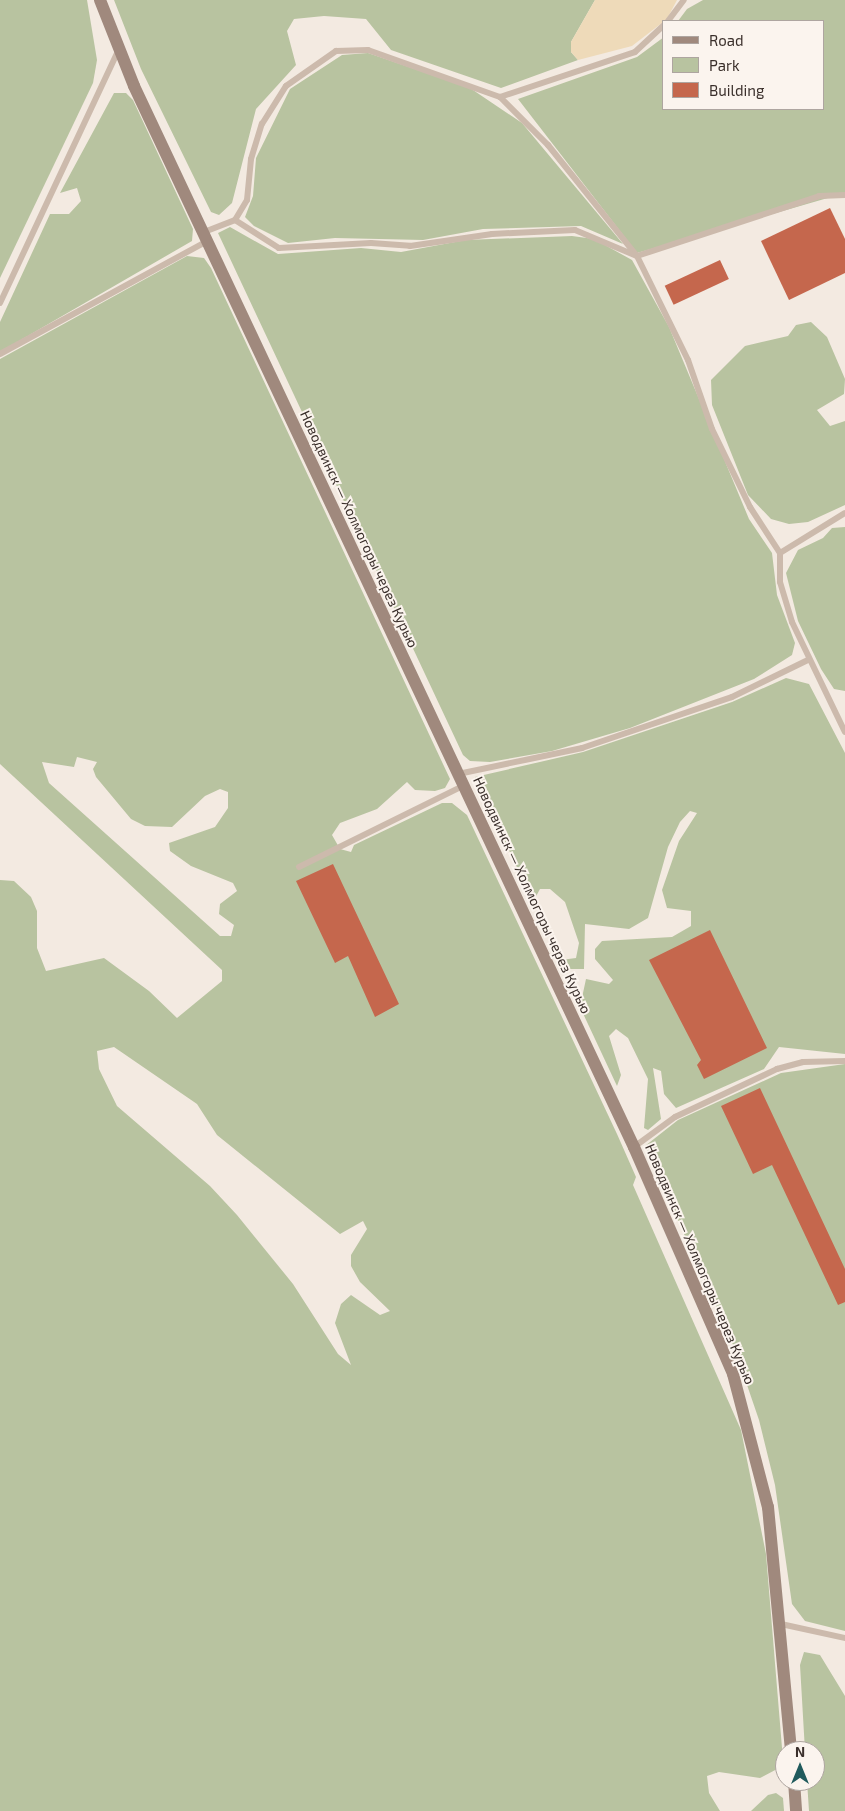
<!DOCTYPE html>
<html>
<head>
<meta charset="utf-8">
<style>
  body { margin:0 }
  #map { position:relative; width:845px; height:1811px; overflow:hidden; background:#f3eae1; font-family:"Exo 2",sans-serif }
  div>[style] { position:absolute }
  .green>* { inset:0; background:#b8c3a0 }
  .sand>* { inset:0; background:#eedab9 }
  .building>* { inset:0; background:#c5674d; transform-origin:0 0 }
  .lane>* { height:6px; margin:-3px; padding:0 3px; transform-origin:3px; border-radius:3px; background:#ccbaac }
  .secondary>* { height:12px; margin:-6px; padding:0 6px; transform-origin:6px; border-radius:6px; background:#a0897d }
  span { translate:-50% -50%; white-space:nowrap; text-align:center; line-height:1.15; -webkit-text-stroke:4px #fbf4ee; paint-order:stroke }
  .street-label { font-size:14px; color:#3a2f2b }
  .legend { position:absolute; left:662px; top:20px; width:162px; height:90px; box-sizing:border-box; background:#fbf4ee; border:1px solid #aea5a0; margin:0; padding:6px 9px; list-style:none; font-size:15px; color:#3a2f2b }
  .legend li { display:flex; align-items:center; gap:10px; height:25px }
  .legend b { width:25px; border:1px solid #aea5a0 }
  .north { position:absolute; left:775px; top:1741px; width:50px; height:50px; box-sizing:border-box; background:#fbf4ee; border:1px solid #aea5a0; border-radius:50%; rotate:0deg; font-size:14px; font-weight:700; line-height:20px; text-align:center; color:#3a2f2b }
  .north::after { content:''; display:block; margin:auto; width:18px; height:22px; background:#205a5c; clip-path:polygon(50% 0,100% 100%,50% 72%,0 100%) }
</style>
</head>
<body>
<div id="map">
  <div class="green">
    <div style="clip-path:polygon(0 0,87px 0,97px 60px,93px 83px,0 278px)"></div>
    <div style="clip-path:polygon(114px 0,595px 0,571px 42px,571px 52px,578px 60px,501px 88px,391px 50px,366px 19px,324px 16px,294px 19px,287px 31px,296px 65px,256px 109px,232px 203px,219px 215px,211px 212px,141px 69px)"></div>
    <div style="clip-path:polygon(703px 0,845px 0,845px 193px,637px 253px,518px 99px,637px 57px,664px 37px,664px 109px,824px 109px,824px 21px,678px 21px,687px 9px)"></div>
    <div style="clip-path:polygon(368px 53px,470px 88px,522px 123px,623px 244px,581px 226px,483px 229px,423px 240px,335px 238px,288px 243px,254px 226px,245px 217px,253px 196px,256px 158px,290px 89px,342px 55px)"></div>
    <div style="clip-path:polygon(114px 93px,126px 93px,133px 100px,193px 229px,192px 241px,0 352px,0 322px,50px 214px,69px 214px,81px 201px,77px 188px,60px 193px)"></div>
    <div style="clip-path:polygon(230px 227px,278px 254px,361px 248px,401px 252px,466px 240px,572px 236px,594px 239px,632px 260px,669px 327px,749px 519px,772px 553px,777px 595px,795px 643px,792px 655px,754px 679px,630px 728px,552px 751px,490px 762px,470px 761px,463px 755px,218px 233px)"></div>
    <div style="clip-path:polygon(evenodd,187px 256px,204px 258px,211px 268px,450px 779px,445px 788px,435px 791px,415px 790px,407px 782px,377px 809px,340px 823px,332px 835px,340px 849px,351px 852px,354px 845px,442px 803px,452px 803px,467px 815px,617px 1134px,636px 1177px,633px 1185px,741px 1430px,766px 1554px,783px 1760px,779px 1768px,760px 1778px,719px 1772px,707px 1776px,709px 1793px,720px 1811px,0 1811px,0 880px,14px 881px,31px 897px,37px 911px,37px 948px,46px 971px,104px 958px,149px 991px,177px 1018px,222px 981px,222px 970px,0 764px,0 359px,187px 256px,77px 757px,97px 762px,93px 769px,96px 777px,131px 819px,145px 826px,172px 827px,205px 796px,220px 789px,228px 792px,228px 808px,215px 827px,169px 843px,170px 851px,191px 866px,233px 883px,237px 891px,220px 904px,219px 914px,234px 925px,231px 936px,220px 936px,49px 783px,42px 762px,74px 767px,77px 757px,187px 256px,114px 1047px,197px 1104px,217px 1135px,340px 1234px,363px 1221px,367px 1229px,351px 1255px,351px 1266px,360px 1282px,390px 1311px,380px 1315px,351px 1295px,341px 1304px,335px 1323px,351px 1365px,338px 1354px,293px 1284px,237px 1215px,210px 1186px,117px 1106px,99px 1069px,97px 1051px,114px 1047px)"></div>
    <div style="clip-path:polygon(811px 322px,827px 337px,845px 379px,844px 394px,817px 410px,830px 426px,845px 421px,845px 505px,808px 522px,789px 524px,771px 519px,748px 495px,712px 405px,711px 380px,745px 346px,788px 336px,796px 325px)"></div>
    <div style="clip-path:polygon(845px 527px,845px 691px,834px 689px,821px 669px,798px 621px,786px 573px,798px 550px,823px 538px,832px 528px)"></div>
    <div style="clip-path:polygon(786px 678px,809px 684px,845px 753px,845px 1054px,779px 1047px,764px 1069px,676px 1108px,664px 1094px,661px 1071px,653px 1068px,661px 1119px,648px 1130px,644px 1128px,648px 1079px,628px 1038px,616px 1029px,609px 1036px,621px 1075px,617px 1086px,580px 1007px,586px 979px,609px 984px,613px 980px,595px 959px,595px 949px,602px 941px,672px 937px,691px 926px,691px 911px,667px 908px,662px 890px,679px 841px,697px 813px,690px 811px,680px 822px,668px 847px,648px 918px,629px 929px,585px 924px,584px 969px,565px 969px,561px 960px,576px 958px,579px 943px,565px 902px,550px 889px,540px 889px,533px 902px,475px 777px,583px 752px,732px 702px)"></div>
    <div style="clip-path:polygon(845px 1064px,845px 1631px,805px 1621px,792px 1604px,775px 1485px,759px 1420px,734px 1347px,645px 1146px,678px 1120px,781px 1073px)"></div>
    <div style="clip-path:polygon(804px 1652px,820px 1655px,845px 1696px,845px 1811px,809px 1811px,807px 1781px,815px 1781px,815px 1751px,805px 1751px,800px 1665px)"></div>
    <div style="clip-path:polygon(776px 1793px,783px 1798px,784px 1811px,751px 1811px,768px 1795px)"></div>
  </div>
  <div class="sand">
    <div style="clip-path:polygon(595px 0,677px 0,667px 19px,632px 46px,578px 60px,571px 52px,571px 42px)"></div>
  </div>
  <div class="building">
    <div style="clip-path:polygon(830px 208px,845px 239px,845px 273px,789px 300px,761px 241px)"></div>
    <div style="left:720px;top:260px;width:21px;height:61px;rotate:65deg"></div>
    <div style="clip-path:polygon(333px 864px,399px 1004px,375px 1017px,348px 956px,335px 963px,296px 881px)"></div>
    <div style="clip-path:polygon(710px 930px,767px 1048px,704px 1079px,697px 1065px,701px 1060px,649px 960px)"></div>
    <div style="clip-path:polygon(760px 1088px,845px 1269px,845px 1302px,838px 1305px,772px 1165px,753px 1174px,721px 1106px)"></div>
  </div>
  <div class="lane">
    <div style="left:668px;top:21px;width:26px;rotate:-53deg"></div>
    <div style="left:500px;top:97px;width:68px;rotate:45deg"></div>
    <div style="left:548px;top:145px;width:142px;rotate:51.3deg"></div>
    <div style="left:637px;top:256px;width:192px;rotate:-18.2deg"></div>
    <div style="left:819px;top:196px;width:26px;rotate:-2deg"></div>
    <div style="left:235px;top:220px;width:23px;rotate:-59deg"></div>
    <div style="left:247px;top:200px;width:41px;rotate:-84.4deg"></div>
    <div style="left:251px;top:159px;width:37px;rotate:-73deg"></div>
    <div style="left:262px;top:124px;width:45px;rotate:-57.7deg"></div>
    <div style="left:286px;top:86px;width:61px;rotate:-35deg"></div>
    <div style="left:336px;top:51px;width:32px;rotate:-2deg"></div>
    <div style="left:368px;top:50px;width:140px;rotate:19.6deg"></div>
    <div style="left:500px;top:97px;width:142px;rotate:-18.4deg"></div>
    <div style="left:635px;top:52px;width:40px;rotate:-43deg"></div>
    <div style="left:204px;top:232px;width:33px;rotate:-21deg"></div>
    <div style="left:235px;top:220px;width:52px;rotate:32.5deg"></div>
    <div style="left:279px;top:248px;width:92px;rotate:-3.1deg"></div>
    <div style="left:371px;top:243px;width:39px;rotate:4deg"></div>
    <div style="left:410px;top:246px;width:83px;rotate:-8.3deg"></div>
    <div style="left:492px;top:234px;width:83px;rotate:-2.8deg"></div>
    <div style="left:575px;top:230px;width:67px;rotate:22.8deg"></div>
    <div style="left:637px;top:256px;width:116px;rotate:63.9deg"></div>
    <div style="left:688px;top:360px;width:73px;rotate:70.8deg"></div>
    <div style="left:712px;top:429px;width:87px;rotate:64deg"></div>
    <div style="left:750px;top:507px;width:55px;rotate:56.9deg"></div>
    <div style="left:780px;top:553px;width:29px;rotate:90deg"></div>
    <div style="left:780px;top:582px;width:42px;rotate:73.3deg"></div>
    <div style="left:792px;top:622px;width:122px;rotate:64.3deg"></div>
    <div style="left:0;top:303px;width:278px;rotate:-64.9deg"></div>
    <div style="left:0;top:354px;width:236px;rotate:-28.6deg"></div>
    <div style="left:780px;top:553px;width:76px;rotate:-31.6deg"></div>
    <div style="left:458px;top:774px;width:127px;rotate:-11.8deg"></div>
    <div style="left:582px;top:748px;width:158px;rotate:-18.8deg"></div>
    <div style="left:732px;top:697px;width:85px;rotate:-26deg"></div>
    <div style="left:299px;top:867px;width:183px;rotate:-26.3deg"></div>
    <div style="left:634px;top:1147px;width:51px;rotate:-36.2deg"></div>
    <div style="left:675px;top:1117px;width:113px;rotate:-25.2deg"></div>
    <div style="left:777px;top:1069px;width:27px;rotate:-15deg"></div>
    <div style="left:803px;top:1062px;width:42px;rotate:-1.4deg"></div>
    <div style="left:781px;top:1624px;width:66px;rotate:12.3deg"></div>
  </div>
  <div class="secondary">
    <div style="left:100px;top:0;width:92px;rotate:68.4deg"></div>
    <div style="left:134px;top:86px;width:1173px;rotate:64.77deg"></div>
    <div style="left:634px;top:1147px;width:248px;rotate:66.4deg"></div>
    <div style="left:733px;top:1374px;width:138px;rotate:75.3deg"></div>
    <div style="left:768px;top:1507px;width:245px;rotate:84.6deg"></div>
    <div style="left:794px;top:1781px;width:30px;rotate:86deg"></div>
  </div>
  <div class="street-label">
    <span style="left:359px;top:529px;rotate:65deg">Новодвинск — Холмогоры через Курью</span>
    <span style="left:532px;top:895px;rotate:65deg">Новодвинск — Холмогоры через Курью</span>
    <span style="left:700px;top:1264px;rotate:67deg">Новодвинск — Холмогоры через Курью</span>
  </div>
  <ul class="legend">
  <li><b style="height:6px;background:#a0897d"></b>Road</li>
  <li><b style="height:14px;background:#b8c3a0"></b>Park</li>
  <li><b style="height:14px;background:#c5674d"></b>Building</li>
  </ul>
  <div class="north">N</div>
</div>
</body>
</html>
